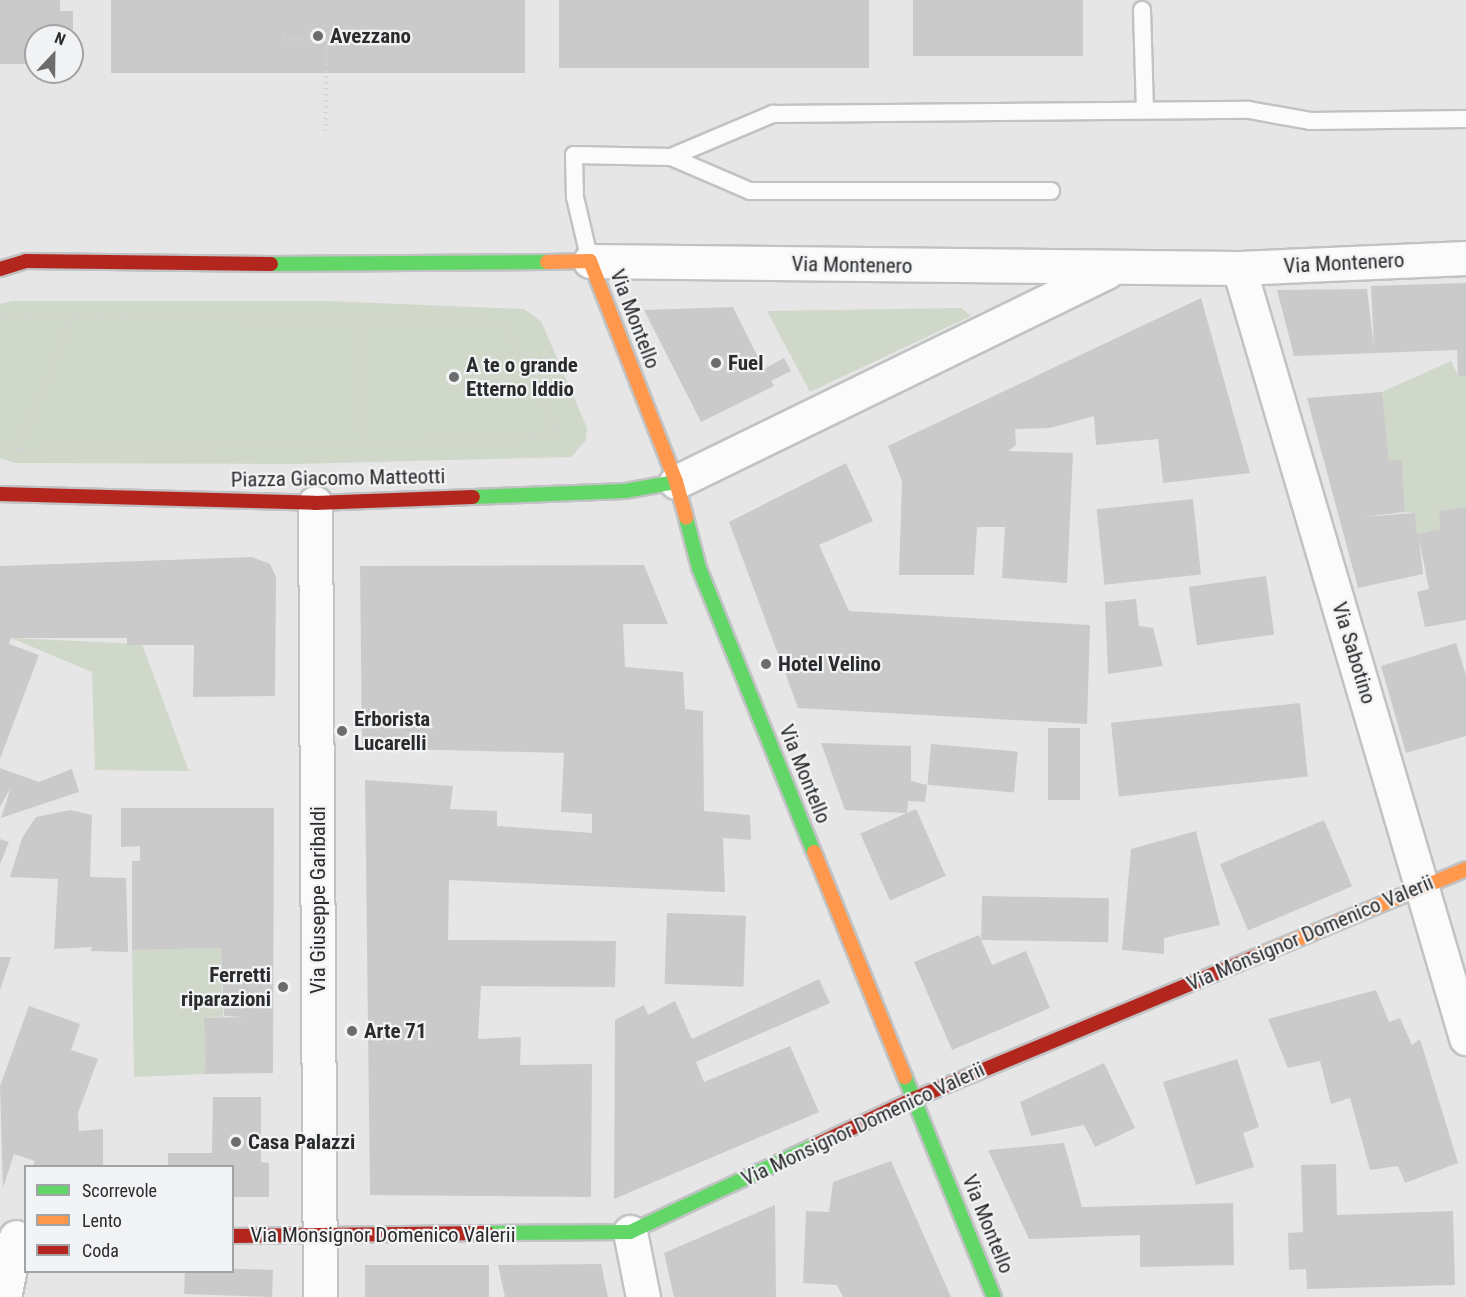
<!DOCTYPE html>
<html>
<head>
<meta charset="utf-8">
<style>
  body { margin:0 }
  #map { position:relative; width:1466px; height:1297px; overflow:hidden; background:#e6e6e7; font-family:"Roboto Condensed",sans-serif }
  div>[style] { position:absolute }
  .green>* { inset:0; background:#cfd8c9 }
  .building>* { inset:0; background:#cbcaca; transform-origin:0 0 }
  .path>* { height:4px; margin-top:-2px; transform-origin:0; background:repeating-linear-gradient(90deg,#d1d1d1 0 1.5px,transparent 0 6px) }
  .roads { filter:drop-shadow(2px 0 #c1c2c3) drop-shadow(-2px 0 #c1c2c3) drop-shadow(0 2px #c1c2c3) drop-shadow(0 -2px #c1c2c3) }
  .lane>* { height:16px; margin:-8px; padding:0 8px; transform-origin:8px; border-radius:8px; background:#fbfbfb }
  .street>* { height:33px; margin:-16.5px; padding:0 16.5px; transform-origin:16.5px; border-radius:16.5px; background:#fbfbfb }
  .fast>* { height:14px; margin:-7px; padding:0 7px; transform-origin:7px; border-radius:7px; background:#63d668 }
  .slow>* { height:14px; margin:-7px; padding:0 7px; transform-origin:7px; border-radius:7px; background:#ff974d }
  .jam>* { height:14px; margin:-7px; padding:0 7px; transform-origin:7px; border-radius:7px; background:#b3261e }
  .dots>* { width:16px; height:16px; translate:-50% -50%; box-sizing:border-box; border:3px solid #f2f3f5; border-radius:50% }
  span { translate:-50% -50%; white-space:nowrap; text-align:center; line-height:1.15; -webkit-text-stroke:4.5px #f2f3f5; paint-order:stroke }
  .poi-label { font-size:21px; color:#2a2b2c; font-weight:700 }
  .left { translate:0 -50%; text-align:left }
  .right { translate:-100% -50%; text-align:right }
  .street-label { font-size:21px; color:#2a2b2c }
  .legend { position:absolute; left:24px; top:1165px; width:210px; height:108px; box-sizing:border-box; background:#f2f3f5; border:2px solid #a2a3a5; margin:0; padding:8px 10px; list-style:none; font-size:18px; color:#2a2b2c }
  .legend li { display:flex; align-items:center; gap:12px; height:30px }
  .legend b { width:30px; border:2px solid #a2a3a5 }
  .north { position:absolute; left:24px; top:24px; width:60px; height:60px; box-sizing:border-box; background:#f2f3f5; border:2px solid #a2a3a5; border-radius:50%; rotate:22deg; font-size:16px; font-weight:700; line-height:24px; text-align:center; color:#2a2b2c }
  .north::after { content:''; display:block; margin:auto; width:21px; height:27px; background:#6c6c6d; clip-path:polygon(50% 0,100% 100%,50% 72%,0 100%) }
</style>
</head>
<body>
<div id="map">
  <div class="green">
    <div style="clip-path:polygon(12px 301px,326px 301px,524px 309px,541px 321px,587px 428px,586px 440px,571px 457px,295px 464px,16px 463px,0 458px,0 304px)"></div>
    <div style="clip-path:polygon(961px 308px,971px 316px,810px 392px,767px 311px)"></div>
    <div style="clip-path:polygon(1451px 361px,1458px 376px,1466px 376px,1466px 507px,1439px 511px,1440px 529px,1417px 534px,1415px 513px,1405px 512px,1402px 461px,1389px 460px,1382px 392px)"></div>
    <div style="clip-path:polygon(11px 638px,142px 644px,189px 771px,95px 770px,92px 672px)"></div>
    <div style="clip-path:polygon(221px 948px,223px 1017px,204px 1018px,205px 1074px,134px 1077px,132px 950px)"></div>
  </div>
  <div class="building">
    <div style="clip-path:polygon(0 0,60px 0,60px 11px,73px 11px,73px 36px,36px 36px,36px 64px,0 64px)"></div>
    <div style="left:111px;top:0;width:414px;height:73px"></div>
    <div style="left:559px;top:0;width:310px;height:68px"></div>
    <div style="left:913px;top:0;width:170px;height:56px"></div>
    <div style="clip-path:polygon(1466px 283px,1466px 376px,1458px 376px,1457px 350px,1294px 356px,1277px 290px,1367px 289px,1374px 348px,1371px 286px)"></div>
    <div style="clip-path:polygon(1201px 298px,1250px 473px,1163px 483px,1158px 439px,1096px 445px,1094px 416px,1050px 428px,1015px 429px,1016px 445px,1008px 451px,1073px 453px,1067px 583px,1002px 578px,1005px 527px,977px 527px,974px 575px,899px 575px,902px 481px,888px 446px)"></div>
    <div style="clip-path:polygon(733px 307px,764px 369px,784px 358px,791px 371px,771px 381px,774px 386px,701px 422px,644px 310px)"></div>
    <div style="clip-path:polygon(1382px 392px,1389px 460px,1402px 460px,1405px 512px,1361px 517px,1415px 513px,1417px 534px,1440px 529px,1439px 511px,1466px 507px,1466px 620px,1425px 627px,1417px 592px,1429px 589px,1419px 539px,1423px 574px,1358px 588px,1307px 398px)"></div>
    <div style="clip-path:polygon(846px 463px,873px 521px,819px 545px,849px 611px,1090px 625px,1087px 724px,798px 708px,729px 522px)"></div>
    <div style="left:1193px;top:499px;width:76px;height:97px;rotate:84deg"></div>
    <div style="clip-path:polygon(252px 557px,270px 564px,276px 577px,275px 696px,193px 697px,194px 645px,127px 645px,127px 638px,11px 638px,9px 644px,39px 655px,0 759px,0 566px)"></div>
    <div style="clip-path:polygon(644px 565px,668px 624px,623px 624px,625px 667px,683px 672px,685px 709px,703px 711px,704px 811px,750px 815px,751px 840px,723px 838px,725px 892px,449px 880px,448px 940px,616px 941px,615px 987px,481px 986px,478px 1039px,521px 1037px,520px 1065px,592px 1064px,591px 1197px,370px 1195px,365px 780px,453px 786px,450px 809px,497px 811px,497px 826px,592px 833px,592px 814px,561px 812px,564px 753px,362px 748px,360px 566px)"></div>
    <div style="left:1266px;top:576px;width:59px;height:78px;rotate:82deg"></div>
    <div style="clip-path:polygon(1136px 599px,1139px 626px,1153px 628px,1163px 666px,1108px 674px,1105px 602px)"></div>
    <div style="clip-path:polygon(1456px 643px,1466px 675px,1466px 736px,1406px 753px,1381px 666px)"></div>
    <div style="left:1300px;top:703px;width:74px;height:190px;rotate:84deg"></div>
    <div style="left:1048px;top:728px;width:32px;height:72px"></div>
    <div style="clip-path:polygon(821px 743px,911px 746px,911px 781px,927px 785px,925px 802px,908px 801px,907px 813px,845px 810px)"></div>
    <div style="left:931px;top:744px;width:87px;height:41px;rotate:5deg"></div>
    <div style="clip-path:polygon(0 768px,39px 782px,72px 769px,79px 792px,1px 818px,11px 787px,0 807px)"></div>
    <div style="clip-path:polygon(121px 808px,274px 808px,273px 1073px,205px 1074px,204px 1018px,244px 1017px,224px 1016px,221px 948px,132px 950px,132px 861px,140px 861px,140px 846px,121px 847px)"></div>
    <div style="left:916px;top:809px;width:73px;height:61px;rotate:66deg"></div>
    <div style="clip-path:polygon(70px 810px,92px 815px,90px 877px,126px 878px,128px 952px,91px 951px,92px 947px,54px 949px,58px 879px,10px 877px,22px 838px,36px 817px)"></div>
    <div style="left:1324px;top:820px;width:72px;height:113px;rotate:67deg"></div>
    <div style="clip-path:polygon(1196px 831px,1220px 925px,1164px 938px,1164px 954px,1122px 950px,1131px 849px)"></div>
    <div style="clip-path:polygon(0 839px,9px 842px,0 864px)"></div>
    <div style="left:982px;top:896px;width:127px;height:44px;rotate:1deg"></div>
    <div style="left:667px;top:913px;width:79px;height:71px;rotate:2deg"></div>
    <div style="clip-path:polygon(979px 935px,992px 965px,1026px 951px,1050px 1008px,952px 1050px,914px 962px)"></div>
    <div style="clip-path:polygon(0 957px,11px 957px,0 990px)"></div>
    <div style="clip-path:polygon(819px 979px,830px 1003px,696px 1062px,704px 1082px,790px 1046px,819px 1112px,614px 1199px,615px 1020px,644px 1005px,648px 1015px,675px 1001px,692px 1039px)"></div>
    <div style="clip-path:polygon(1376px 990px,1389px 1022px,1400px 1018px,1412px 1045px,1420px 1039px,1458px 1163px,1405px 1183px,1398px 1166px,1370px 1170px,1350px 1098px,1331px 1104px,1320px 1061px,1288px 1068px,1268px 1019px)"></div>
    <div style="clip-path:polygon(29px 1006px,80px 1024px,71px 1050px,98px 1059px,78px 1113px,79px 1131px,103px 1129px,103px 1166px,33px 1166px,35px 1161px,14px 1154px,3px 1188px,0 1086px)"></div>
    <div style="clip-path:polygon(1237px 1059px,1259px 1127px,1243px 1133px,1254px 1167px,1196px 1185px,1163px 1082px)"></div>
    <div style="clip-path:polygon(1104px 1063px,1135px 1128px,1095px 1147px,1084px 1125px,1031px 1136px,1020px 1102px)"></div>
    <div style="clip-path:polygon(213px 1097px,261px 1097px,261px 1162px,269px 1163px,269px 1197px,232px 1197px,232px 1166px,168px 1166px,168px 1153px,212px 1153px)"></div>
    <div style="clip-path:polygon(1064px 1143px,1082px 1207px,1233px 1203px,1234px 1265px,1140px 1267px,1140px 1235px,1029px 1239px,988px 1150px)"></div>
    <div style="clip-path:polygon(891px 1161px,951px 1297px,843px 1297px,837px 1285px,803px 1283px,806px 1211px,829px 1212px,833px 1182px)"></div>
    <div style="clip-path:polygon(1336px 1164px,1337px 1215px,1453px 1211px,1455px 1285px,1307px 1289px,1306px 1269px,1289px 1270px,1288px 1233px,1303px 1232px,1301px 1165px)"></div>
    <div style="clip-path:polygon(775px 1205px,776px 1297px,674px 1297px,664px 1253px)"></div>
    <div style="clip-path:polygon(601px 1264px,608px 1297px,505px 1297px,498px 1265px)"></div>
    <div style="left:365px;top:1265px;width:124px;height:32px"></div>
    <div style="left:273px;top:1270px;width:27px;height:88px;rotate:92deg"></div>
  </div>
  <div class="path">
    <div style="left:283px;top:39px;width:43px;rotate:1.3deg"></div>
    <div style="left:326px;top:40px;width:91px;rotate:90.6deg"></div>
    <div style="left:0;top:315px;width:503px;rotate:0.8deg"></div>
    <div style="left:503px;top:322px;width:123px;rotate:62.8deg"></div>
    <div style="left:559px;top:431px;width:47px;rotate:168.9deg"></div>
    <div style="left:513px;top:440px;width:495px;rotate:178.8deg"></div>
    <div style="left:18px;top:450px;width:18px;rotate:-167deg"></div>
    <div style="left:360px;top:319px;width:123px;rotate:89.1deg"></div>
    <div style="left:18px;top:450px;width:142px;rotate:-68.1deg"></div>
  </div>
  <div class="roads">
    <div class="lane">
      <div style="left:1142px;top:10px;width:100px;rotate:88.3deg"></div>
      <div style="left:671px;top:157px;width:111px;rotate:-22.9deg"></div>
      <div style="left:773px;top:114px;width:476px;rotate:-0.5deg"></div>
      <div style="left:1249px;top:110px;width:62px;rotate:10.2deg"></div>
      <div style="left:1310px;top:121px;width:156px;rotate:-0.7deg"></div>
      <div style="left:590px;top:261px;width:66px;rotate:-103.2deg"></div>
      <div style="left:575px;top:197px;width:42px;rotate:-91.4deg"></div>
      <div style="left:574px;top:155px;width:97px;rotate:1.2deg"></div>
      <div style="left:671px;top:157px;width:86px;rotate:23.3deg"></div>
      <div style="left:750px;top:191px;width:301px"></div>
    </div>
    <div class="street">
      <div style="left:590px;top:261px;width:649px;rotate:0.62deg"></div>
      <div style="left:1239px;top:268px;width:227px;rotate:-2.5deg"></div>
      <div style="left:1239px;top:268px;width:803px;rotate:73.57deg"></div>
      <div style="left:676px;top:482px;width:479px;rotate:-26deg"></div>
      <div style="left:315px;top:503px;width:794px;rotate:89.64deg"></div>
      <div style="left:630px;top:1232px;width:66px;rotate:78.7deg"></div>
      <div style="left:4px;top:1297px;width:61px;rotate:-78.7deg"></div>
    </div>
    <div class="fast">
      <div style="left:271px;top:264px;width:276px;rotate:-0.4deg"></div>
      <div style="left:473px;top:497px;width:152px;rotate:-2.3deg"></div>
      <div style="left:625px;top:491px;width:52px;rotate:-10deg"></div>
      <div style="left:686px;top:518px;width:52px;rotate:75.4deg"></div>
      <div style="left:699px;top:568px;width:306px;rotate:68deg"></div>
      <div style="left:905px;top:1077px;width:237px;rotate:68deg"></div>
      <div style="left:487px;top:1233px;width:143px;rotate:-0.4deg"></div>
      <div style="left:630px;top:1232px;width:205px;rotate:-25.1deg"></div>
    </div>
    <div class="slow">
      <div style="left:547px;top:262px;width:43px;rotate:-1.3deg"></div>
      <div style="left:590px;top:261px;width:237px;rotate:68.7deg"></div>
      <div style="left:676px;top:482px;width:37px;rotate:74deg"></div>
      <div style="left:814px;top:852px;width:243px;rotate:68deg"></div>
      <div style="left:1255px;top:957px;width:229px;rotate:-22.6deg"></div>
    </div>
    <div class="jam">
      <div style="left:0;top:269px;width:27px;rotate:-17deg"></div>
      <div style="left:26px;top:261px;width:245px;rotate:0.7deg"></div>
      <div style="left:0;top:494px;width:315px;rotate:1.6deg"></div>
      <div style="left:315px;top:503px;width:158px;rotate:-2.2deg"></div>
      <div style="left:816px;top:1145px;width:110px;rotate:-25.2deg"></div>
      <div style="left:916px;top:1098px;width:367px;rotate:-22.6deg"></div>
      <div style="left:232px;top:1236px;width:255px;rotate:-0.7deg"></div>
    </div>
  </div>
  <div class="dots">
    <div style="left:318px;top:36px;background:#6c6c6d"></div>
    <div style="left:716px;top:363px;background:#6c6c6d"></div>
    <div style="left:454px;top:377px;background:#6c6c6d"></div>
    <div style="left:766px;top:664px;background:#6c6c6d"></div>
    <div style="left:342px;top:731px;background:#6c6c6d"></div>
    <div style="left:283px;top:987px;background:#6c6c6d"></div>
    <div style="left:352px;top:1031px;background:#6c6c6d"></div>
    <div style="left:236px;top:1142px;background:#6c6c6d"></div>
  </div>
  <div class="poi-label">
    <span class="left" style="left:330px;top:36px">Avezzano</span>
    <span class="left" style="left:728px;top:363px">Fuel</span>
    <span class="left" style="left:466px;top:377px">A te o grande<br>Etterno Iddio</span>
    <span class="left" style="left:778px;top:664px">Hotel Velino</span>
    <span class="left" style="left:354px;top:731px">Erborista<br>Lucarelli</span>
    <span class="right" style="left:271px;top:987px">Ferretti<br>riparazioni</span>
    <span class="left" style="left:364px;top:1031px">Arte 71</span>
    <span class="left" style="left:248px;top:1142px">Casa Palazzi</span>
  </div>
  <div class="street-label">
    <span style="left:1344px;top:263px;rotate:-3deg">Via Montenero</span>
    <span style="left:852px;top:265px;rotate:1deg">Via Montenero</span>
    <span style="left:635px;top:319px;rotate:69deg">Via Montello</span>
    <span style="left:338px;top:478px;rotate:-1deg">Piazza Giacomo Matteotti</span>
    <span style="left:1354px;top:653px;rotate:73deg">Via Sabotino</span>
    <span style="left:805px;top:774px;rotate:68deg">Via Montello</span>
    <span style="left:318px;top:900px;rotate:-90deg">Via Giuseppe Garibaldi</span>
    <span style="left:1310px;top:933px;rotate:-23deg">Via Monsignor Domenico Valerii</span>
    <span style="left:863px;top:1124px;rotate:-25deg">Via Monsignor Domenico Valerii</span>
    <span style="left:988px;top:1224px;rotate:68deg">Via Montello</span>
    <span style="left:383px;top:1235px">Via Monsignor Domenico Valerii</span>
  </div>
  <ul class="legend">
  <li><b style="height:8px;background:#63d668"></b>Scorrevole</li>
  <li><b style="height:8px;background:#ff974d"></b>Lento</li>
  <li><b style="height:8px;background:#b3261e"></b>Coda</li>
  </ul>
  <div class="north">N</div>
</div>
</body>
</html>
